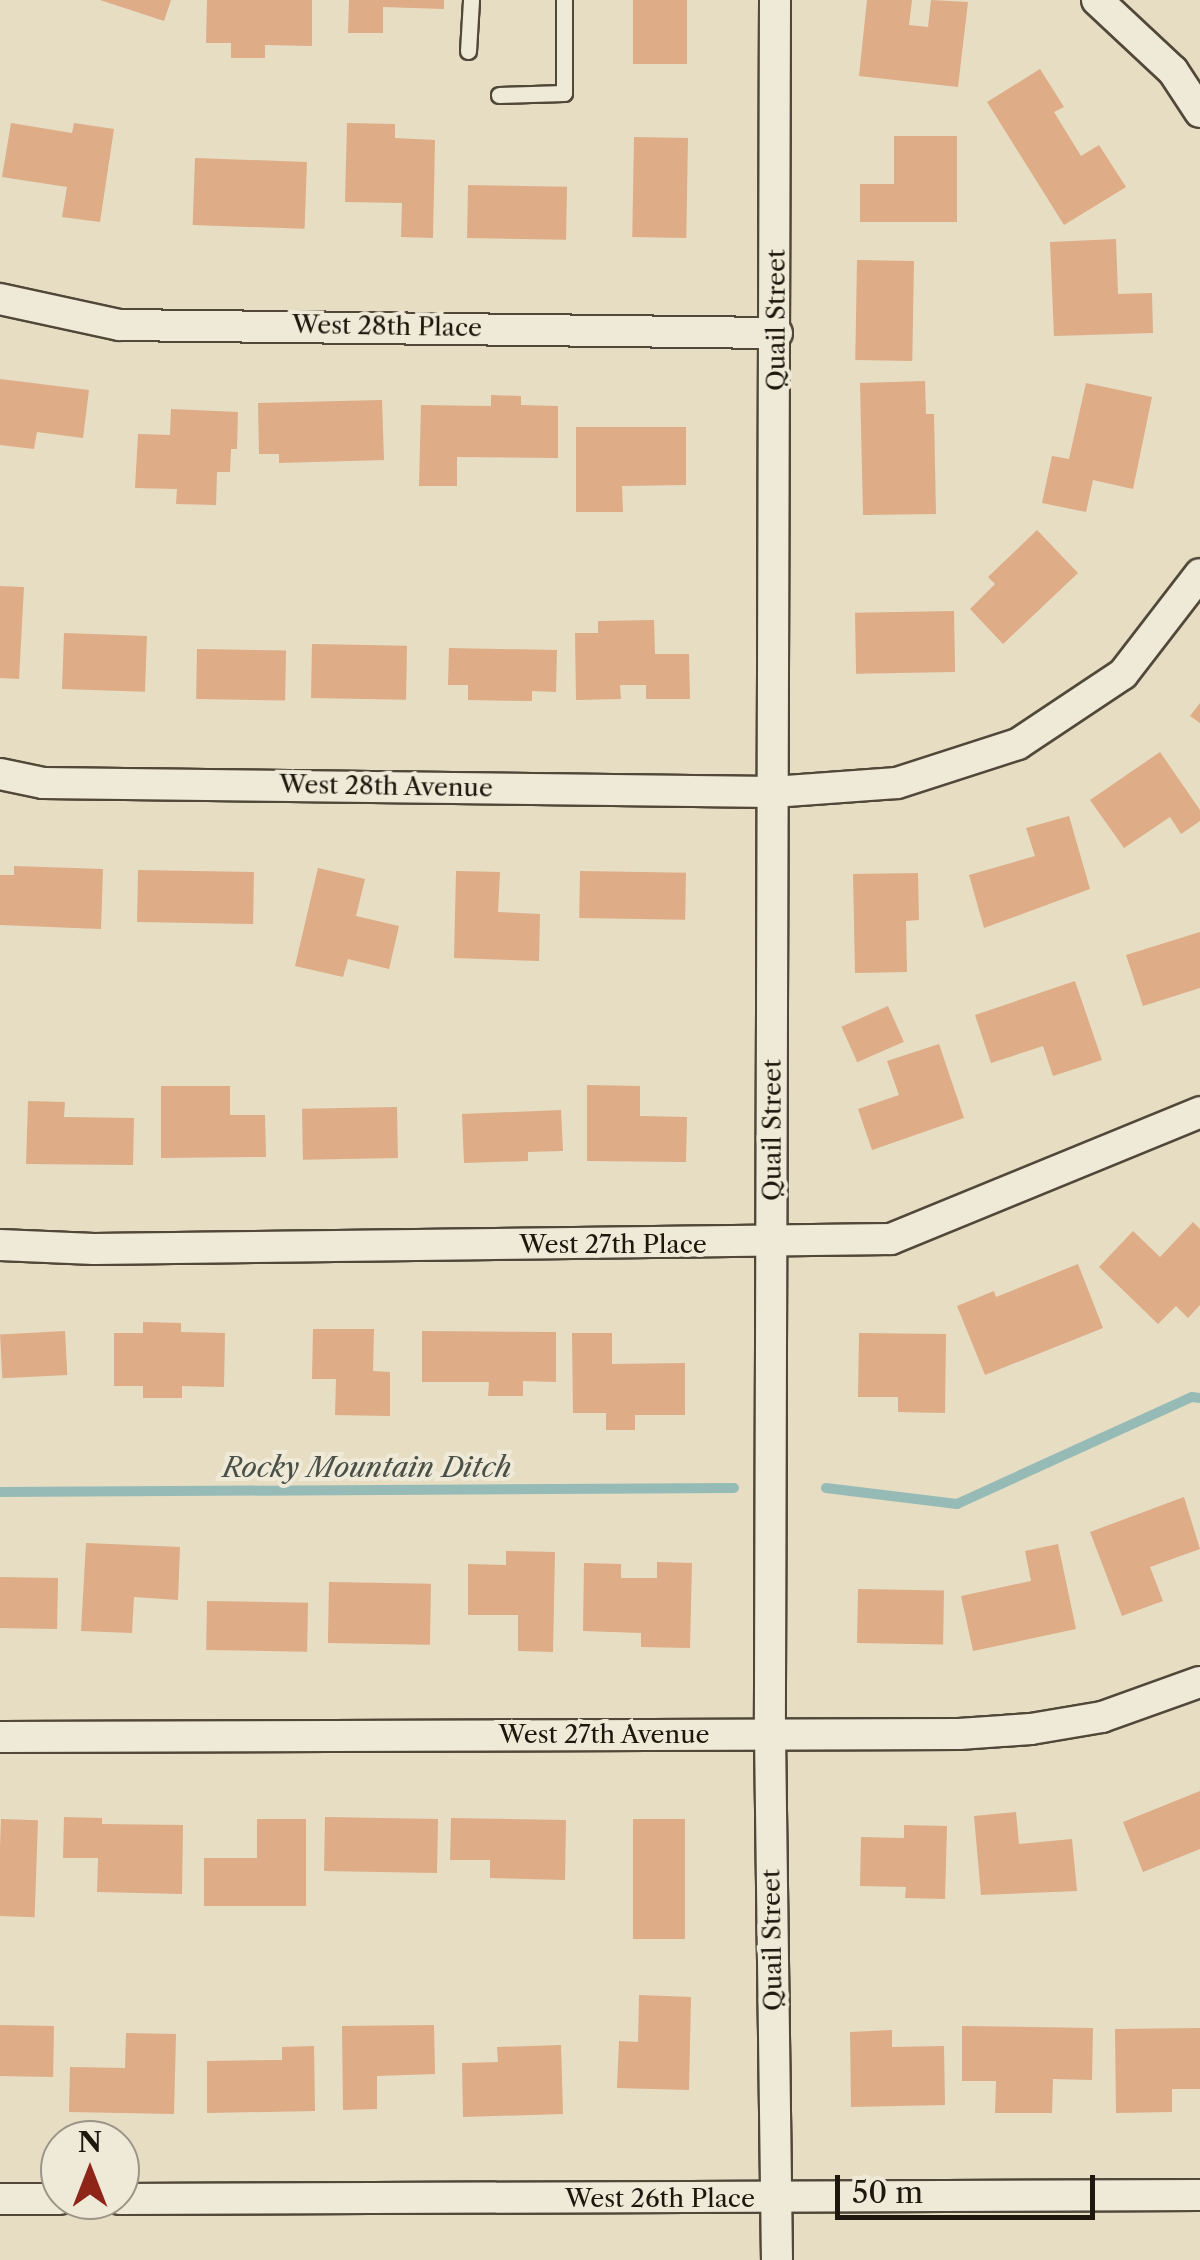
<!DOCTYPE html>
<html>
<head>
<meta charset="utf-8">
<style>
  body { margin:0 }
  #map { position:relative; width:1200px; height:2260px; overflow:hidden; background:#e6ddc3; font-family:"Libre Caslon Text",serif }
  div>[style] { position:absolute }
  .stream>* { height:10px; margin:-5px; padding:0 5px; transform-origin:5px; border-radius:5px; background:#96bbb6 }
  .building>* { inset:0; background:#deac87; transform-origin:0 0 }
  .roads { filter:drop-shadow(2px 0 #51483a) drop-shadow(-2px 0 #51483a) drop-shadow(0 2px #51483a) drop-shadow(0 -2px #51483a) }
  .lane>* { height:15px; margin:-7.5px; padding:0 7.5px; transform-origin:7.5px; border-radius:7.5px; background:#efe9d8 }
  .street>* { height:30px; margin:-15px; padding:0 15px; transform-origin:15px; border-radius:15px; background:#efe9d8 }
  span { translate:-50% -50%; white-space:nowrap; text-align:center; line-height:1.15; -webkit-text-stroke:8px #efe9d8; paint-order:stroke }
  .street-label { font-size:25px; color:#1f170d }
  .water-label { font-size:28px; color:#495048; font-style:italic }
  .north { position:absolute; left:40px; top:2120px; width:100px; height:100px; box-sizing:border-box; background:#efe9d8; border:2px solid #9c9587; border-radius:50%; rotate:0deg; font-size:28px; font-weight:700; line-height:40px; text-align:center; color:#1f170d }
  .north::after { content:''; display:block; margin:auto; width:35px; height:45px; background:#8f2418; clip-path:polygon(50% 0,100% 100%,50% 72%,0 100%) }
  .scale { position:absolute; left:835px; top:2175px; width:260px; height:45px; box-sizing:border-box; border:5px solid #1f170d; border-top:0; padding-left:12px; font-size:30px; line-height:35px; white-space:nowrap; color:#1f170d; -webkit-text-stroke:8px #efe9d8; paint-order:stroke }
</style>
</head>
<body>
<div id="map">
  <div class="stream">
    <div style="left:826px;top:1488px;width:132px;rotate:7deg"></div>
    <div style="left:957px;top:1504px;width:258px;rotate:-24.5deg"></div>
    <div style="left:1192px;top:1397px;width:8px;rotate:7deg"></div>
    <div style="left:0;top:1492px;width:734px;rotate:-0.31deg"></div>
  </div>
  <div class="building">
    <div style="clip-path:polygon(100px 0,171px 0,164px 21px)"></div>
    <div style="clip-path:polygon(207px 0,312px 0,312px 46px,265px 45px,265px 58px,231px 58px,231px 43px,206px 43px)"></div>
    <div style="clip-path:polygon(349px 0,444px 0,444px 9px,383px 7px,383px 33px,348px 33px)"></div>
    <div style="left:633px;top:0;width:54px;height:64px"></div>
    <div style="clip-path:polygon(867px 0,912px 0,909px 25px,928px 27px,931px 0,968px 2px,958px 87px,859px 76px)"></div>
    <div style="clip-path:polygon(1040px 69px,1064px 107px,1054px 112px,1081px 156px,1099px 145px,1126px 187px,1064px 225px,987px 102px)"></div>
    <div style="clip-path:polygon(11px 123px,72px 133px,74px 123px,114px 129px,100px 222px,62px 217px,67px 187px,2px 177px)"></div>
    <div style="clip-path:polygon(347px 123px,395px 124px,395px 138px,435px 140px,433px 238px,401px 237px,402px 203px,345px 202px)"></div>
    <div style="clip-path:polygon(894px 136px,957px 136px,957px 222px,860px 222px,860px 184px,894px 184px)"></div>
    <div style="left:634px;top:137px;width:54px;height:100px;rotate:1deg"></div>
    <div style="left:195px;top:158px;width:112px;height:67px;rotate:2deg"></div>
    <div style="left:468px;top:185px;width:99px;height:53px;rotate:1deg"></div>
    <div style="clip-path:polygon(1116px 239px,1118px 294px,1152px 293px,1153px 333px,1054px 336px,1050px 242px)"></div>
    <div style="left:857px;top:260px;width:57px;height:100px;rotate:1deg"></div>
    <div style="clip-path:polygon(0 379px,89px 390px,83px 438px,37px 432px,34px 449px,0 445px)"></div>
    <div style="clip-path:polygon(925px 381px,926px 414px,934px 414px,936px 514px,863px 515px,860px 383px)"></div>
    <div style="clip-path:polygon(1086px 383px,1152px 397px,1133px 489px,1093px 480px,1086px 512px,1042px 503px,1052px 456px,1069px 459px)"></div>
    <div style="clip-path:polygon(491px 395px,521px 396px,521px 405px,558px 406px,558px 458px,457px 457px,457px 486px,419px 486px,421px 405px,491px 406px)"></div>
    <div style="clip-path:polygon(382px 400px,384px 460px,279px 463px,279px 454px,259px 454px,258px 403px)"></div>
    <div style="clip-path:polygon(171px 409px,238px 412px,237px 449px,231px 449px,230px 472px,217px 472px,216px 505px,176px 504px,177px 489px,135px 488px,138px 434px,170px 435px)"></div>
    <div style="clip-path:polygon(576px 427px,686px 427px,686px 485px,622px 486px,623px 512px,576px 512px)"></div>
    <div style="clip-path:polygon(1037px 530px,1078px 573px,1003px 644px,970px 609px,995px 584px,988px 577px)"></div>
    <div style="clip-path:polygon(0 586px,24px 587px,19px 679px,0 678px)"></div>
    <div style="left:954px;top:611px;width:61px;height:99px;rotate:89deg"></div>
    <div style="clip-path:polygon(654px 620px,655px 654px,689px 654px,690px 699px,646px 699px,646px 685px,620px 685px,621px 699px,576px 700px,575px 633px,598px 633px,598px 621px)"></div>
    <div style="left:64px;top:633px;width:83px;height:56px;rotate:2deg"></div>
    <div style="left:312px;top:644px;width:95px;height:54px;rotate:1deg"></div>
    <div style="clip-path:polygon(449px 648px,557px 650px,556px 692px,532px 691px,532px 701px,468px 700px,468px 685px,448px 685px)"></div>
    <div style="left:197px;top:649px;width:89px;height:50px;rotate:1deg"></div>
    <div style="clip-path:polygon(1200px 703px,1200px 723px,1190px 716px)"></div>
    <div style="clip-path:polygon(1160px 752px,1200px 810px,1200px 821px,1181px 834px,1170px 817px,1124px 848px,1090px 800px)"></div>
    <div style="clip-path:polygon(1069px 816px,1090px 889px,984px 928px,969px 875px,1035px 856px,1026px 828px)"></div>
    <div style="clip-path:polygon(14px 866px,103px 869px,101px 929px,0 925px,0 875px,14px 875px)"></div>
    <div style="clip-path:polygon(318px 868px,365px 879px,356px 916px,399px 926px,389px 969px,348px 959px,343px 977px,295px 966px)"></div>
    <div style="left:138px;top:870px;width:116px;height:52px;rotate:1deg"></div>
    <div style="clip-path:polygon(456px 871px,500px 872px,498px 912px,540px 914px,539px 961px,454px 958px)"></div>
    <div style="left:580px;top:871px;width:106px;height:47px;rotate:1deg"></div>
    <div style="clip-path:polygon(918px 873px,919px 920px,906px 921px,907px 972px,855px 973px,853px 874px)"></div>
    <div style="clip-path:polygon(1200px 932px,1200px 988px,1143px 1006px,1126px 955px)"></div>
    <div style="clip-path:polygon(1075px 981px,1102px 1060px,1053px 1076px,1043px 1046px,991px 1063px,975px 1015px)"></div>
    <div style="left:888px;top:1006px;width:39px;height:51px;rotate:66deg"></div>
    <div style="clip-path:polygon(939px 1044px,964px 1118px,872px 1150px,858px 1109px,899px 1095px,887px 1061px)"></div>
    <div style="clip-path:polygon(587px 1085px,640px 1086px,640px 1116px,687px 1117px,686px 1162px,587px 1161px)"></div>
    <div style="clip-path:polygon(161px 1086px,230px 1086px,230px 1115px,265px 1115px,266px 1157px,161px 1158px)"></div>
    <div style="clip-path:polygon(28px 1101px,65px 1102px,64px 1117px,134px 1118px,133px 1165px,26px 1164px)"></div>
    <div style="left:397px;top:1107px;width:51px;height:95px;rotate:89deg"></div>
    <div style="clip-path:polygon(561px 1110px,563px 1151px,528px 1152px,528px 1161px,464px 1163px,462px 1114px)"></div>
    <div style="clip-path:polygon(1193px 1222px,1200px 1229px,1200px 1305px,1188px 1318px,1176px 1306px,1158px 1324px,1099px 1267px,1133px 1231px,1160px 1257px)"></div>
    <div style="clip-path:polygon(1078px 1264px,1103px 1328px,985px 1375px,957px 1306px,994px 1291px,996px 1297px)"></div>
    <div style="clip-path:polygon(143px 1322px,181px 1323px,181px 1332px,225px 1333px,224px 1387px,182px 1386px,182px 1398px,143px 1398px,143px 1386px,114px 1386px,114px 1333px,143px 1333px)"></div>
    <div style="clip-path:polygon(313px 1329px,374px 1329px,373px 1371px,390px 1372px,390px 1416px,335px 1415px,336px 1379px,312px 1379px)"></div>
    <div style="left:65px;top:1331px;width:44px;height:65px;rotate:87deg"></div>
    <div style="clip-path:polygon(422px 1331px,556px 1332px,556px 1382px,523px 1381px,523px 1396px,488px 1396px,489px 1382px,422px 1382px)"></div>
    <div style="clip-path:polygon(572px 1333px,612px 1333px,612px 1364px,685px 1363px,685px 1415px,635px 1415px,635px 1430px,606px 1430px,606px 1413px,573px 1413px)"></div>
    <div style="clip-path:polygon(859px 1333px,946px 1334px,945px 1413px,898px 1412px,898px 1397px,858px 1397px)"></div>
    <div style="clip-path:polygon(1184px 1497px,1200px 1549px,1150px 1567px,1163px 1601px,1122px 1616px,1090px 1532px)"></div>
    <div style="clip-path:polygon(86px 1543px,180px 1547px,178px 1600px,134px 1597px,132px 1633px,81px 1631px)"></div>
    <div style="clip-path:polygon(1058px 1544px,1076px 1629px,973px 1651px,961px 1596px,1031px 1581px,1025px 1551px)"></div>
    <div style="clip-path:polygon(506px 1551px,555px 1552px,553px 1652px,518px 1651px,518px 1615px,468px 1615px,468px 1564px,506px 1565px)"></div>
    <div style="clip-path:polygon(657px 1562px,692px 1563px,690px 1648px,641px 1647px,641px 1633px,583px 1631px,584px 1563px,621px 1564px,621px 1578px,657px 1578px)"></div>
    <div style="left:0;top:1577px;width:58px;height:51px;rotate:1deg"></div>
    <div style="left:329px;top:1582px;width:102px;height:61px;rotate:1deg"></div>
    <div style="left:858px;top:1589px;width:86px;height:54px;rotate:1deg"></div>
    <div style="left:207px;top:1601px;width:101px;height:49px;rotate:1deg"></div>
    <div style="clip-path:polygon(1200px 1791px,1200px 1849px,1143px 1872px,1123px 1822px)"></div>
    <div style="clip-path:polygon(1016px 1812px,1019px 1844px,1072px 1839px,1077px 1891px,981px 1895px,974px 1816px)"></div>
    <div style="clip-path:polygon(64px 1817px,102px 1818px,102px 1824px,183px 1825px,182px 1894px,97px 1892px,98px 1858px,63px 1858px)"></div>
    <div style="left:325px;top:1817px;width:113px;height:54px;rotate:1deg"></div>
    <div style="clip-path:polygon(451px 1818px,566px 1820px,565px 1880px,490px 1878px,490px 1860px,450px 1860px)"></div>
    <div style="left:1px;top:1819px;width:37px;height:97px;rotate:2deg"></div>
    <div style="clip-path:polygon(257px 1819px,306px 1819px,306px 1906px,204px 1906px,204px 1858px,257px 1858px)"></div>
    <div style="left:633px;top:1819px;width:52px;height:120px"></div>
    <div style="clip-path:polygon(904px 1825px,947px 1826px,945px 1899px,905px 1898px,906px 1887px,860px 1886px,861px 1837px,904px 1838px)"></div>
    <div style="clip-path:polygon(639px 1995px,691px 1997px,689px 2090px,617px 2088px,619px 2041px,638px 2042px)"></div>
    <div style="left:0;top:2025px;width:54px;height:51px;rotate:1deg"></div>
    <div style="clip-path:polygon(434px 2025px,435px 2074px,377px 2076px,377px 2109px,343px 2110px,342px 2026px)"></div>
    <div style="clip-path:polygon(962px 2026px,1093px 2028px,1092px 2080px,1053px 2079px,1052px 2113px,995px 2113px,996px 2081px,962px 2081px)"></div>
    <div style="clip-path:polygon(1200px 2028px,1200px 2089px,1172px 2089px,1172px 2112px,1116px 2113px,1115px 2029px)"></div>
    <div style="clip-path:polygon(892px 2030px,892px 2047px,944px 2046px,945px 2105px,851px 2107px,850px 2032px)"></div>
    <div style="clip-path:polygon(126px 2033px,176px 2034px,174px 2114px,69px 2112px,70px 2067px,125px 2068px)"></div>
    <div style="clip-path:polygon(561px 2045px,563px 2114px,463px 2117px,462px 2063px,498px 2062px,497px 2047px)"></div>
    <div style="clip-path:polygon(314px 2046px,315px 2111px,207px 2113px,207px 2061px,282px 2060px,282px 2047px)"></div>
  </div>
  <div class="roads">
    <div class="lane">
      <div style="left:468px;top:51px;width:51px;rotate:-86.6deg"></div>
      <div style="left:499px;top:95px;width:65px;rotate:-1.8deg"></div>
      <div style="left:564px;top:93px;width:93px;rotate:-90deg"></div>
    </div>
    <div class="street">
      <div style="left:775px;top:0;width:1734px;rotate:90.17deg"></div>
      <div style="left:770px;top:1734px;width:526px;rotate:89.24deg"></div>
      <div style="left:1097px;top:0;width:104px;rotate:43.1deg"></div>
      <div style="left:1173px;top:71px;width:49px;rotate:56.6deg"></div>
      <div style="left:0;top:299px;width:122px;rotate:12.3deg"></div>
      <div style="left:119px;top:325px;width:658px;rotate:0.7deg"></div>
      <div style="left:0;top:774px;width:44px;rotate:11.8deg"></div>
      <div style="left:43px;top:783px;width:730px;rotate:0.71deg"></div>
      <div style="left:773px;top:792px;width:124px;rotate:-4.2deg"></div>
      <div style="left:897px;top:783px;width:127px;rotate:-17.9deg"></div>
      <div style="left:1018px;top:744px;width:126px;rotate:-33.7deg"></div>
      <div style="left:1123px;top:674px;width:126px;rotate:-52.4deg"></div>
      <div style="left:0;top:1245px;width:94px;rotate:2.4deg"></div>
      <div style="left:94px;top:1249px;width:797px;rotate:-0.72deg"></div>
      <div style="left:891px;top:1239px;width:334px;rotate:-22.3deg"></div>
      <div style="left:0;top:1737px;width:959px;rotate:-0.18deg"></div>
      <div style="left:959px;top:1734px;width:72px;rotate:-4deg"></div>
      <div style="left:1031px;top:1729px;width:72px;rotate:-9.6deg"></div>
      <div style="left:1102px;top:1717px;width:104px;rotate:-19.7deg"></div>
      <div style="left:0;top:2199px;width:60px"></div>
      <div style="left:120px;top:2199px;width:1080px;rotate:-0.21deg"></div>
    </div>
  </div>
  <div class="street-label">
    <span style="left:777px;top:320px;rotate:-90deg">Quail Street</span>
    <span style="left:387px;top:327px;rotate:1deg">West 28th Place</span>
    <span style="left:386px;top:787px;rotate:1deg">West 28th Avenue</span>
    <span style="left:773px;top:1130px;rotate:-90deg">Quail Street</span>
    <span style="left:613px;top:1245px">West 27th Place</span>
    <span style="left:604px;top:1735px">West 27th Avenue</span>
    <span style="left:773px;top:1940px;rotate:-91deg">Quail Street</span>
    <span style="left:660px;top:2199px">West 26th Place</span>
  </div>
  <div class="water-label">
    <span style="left:367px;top:1467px">Rocky Mountain Ditch</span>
  </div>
  <div class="north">N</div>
  <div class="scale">50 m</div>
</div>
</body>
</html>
